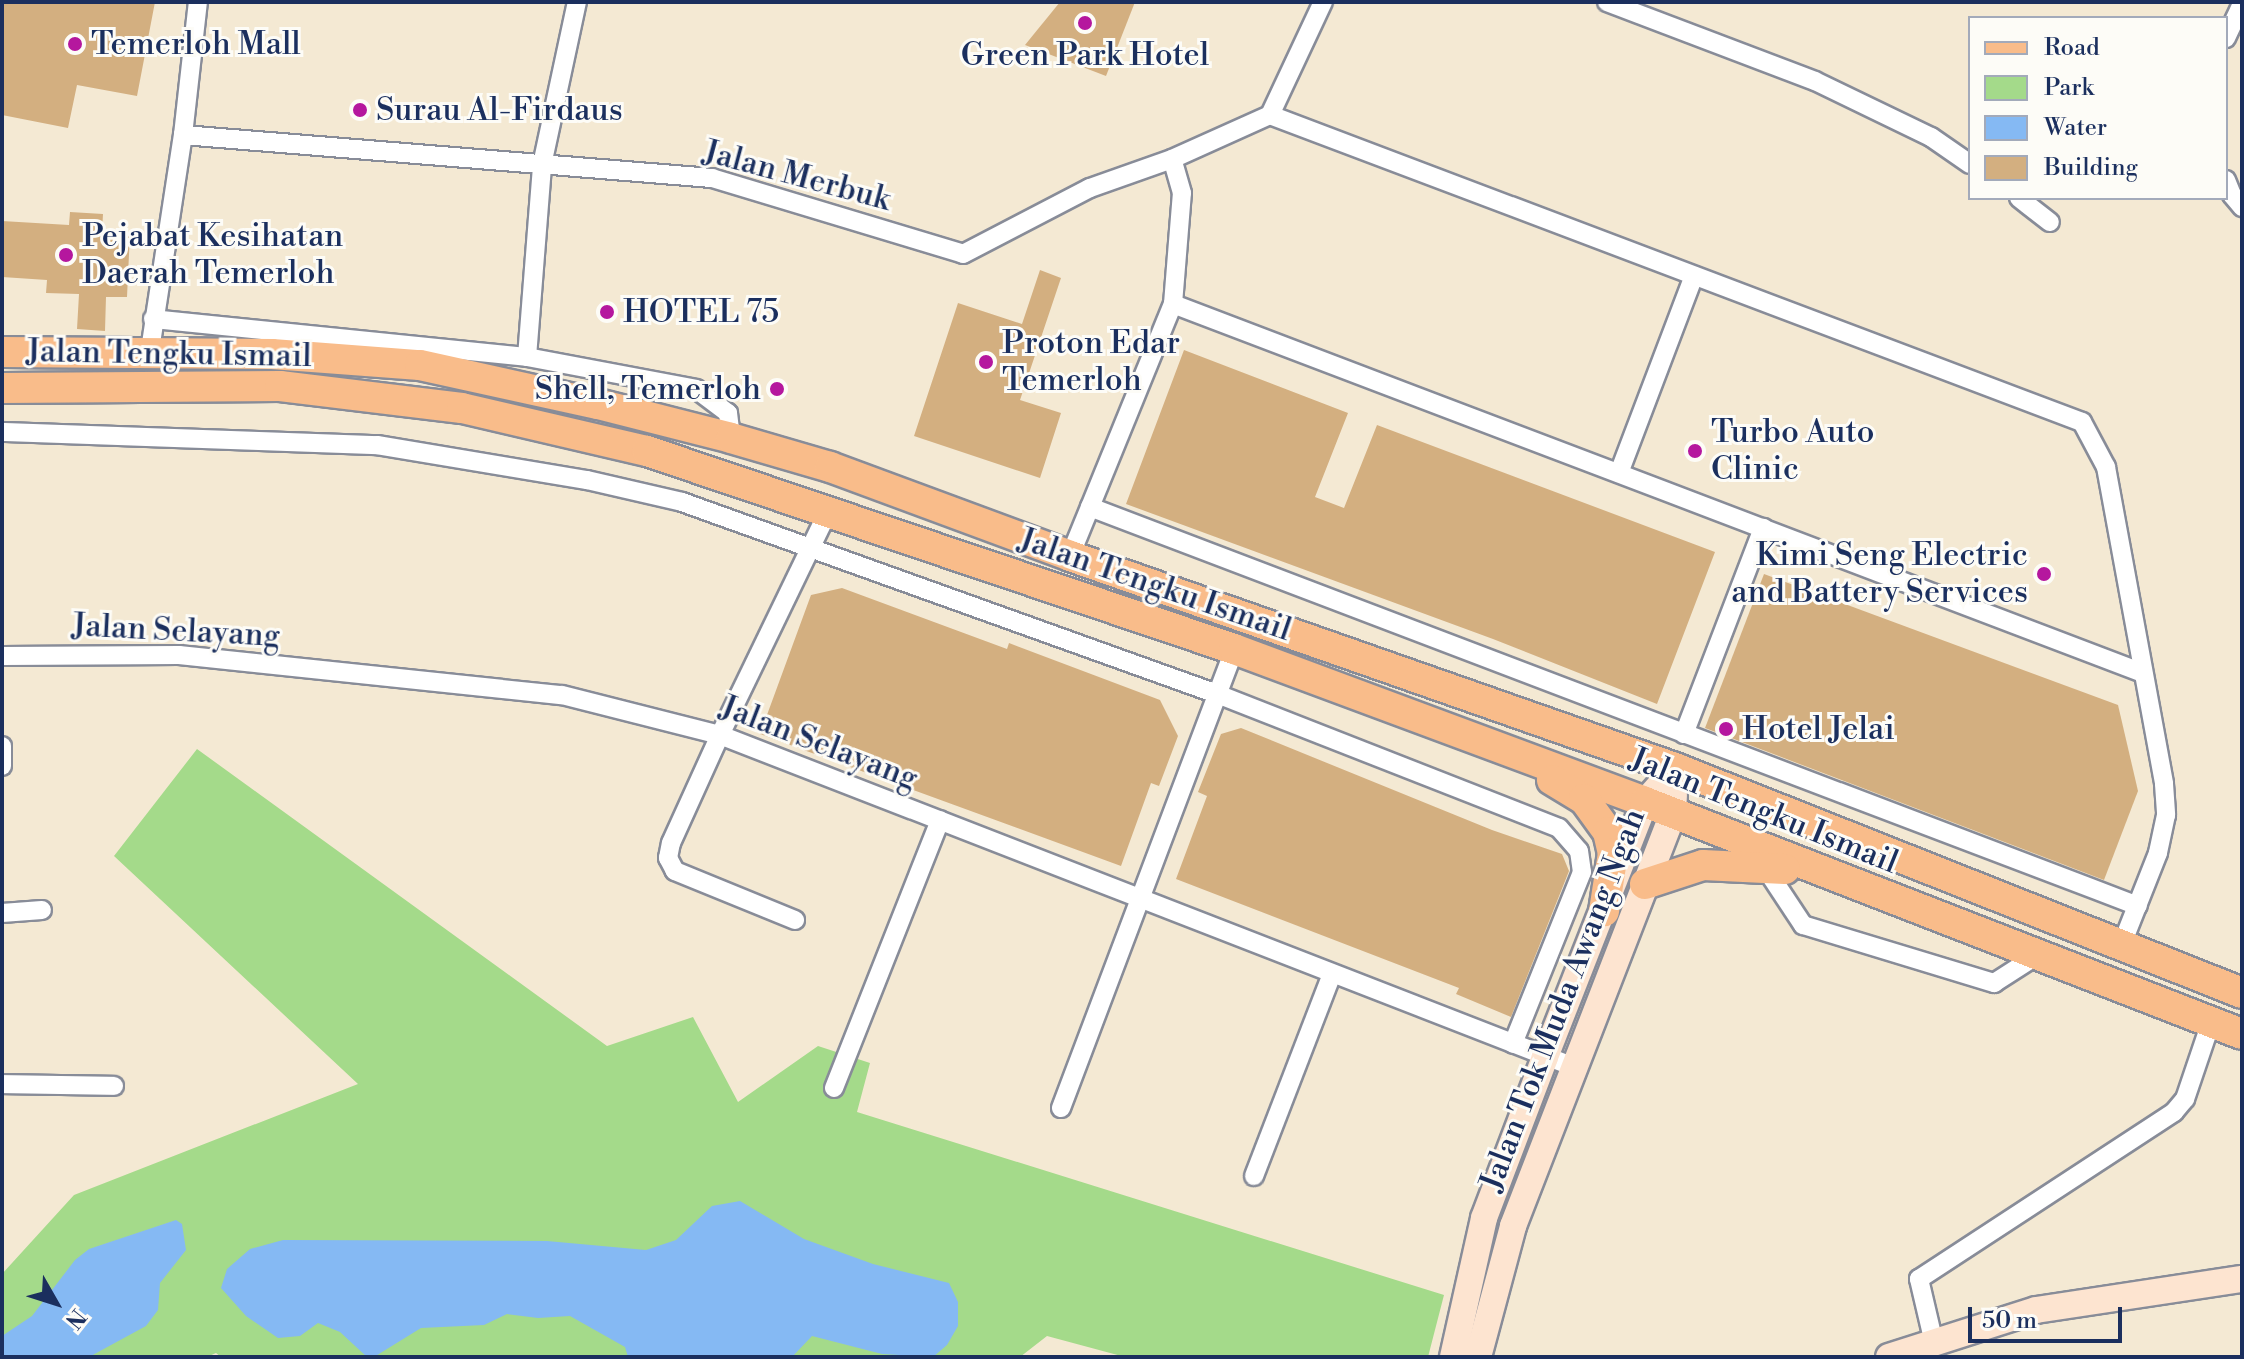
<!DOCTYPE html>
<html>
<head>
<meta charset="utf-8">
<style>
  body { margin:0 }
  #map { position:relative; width:2244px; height:1359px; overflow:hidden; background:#f4e9d3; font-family:"Libre Bodoni",serif }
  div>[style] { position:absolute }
  .green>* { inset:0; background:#a4da8a }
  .water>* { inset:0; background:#85b9f3 }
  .building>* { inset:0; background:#d3af80 }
  .roads { filter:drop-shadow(2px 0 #888c98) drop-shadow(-2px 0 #888c98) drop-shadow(0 2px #888c98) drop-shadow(0 -2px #888c98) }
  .street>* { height:18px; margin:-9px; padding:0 9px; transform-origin:9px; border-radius:9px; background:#fff }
  .secondary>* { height:26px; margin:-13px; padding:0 13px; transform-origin:13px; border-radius:13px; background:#fde4d0 }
  .primary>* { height:30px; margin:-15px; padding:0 15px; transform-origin:15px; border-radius:15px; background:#f9bc8a }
  .dots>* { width:22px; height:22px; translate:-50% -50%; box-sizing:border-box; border:4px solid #fdfcf7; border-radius:50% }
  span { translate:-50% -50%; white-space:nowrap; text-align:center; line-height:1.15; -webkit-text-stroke:6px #fdfcf7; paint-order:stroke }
  .poi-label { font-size:32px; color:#1b2f5e }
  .left { translate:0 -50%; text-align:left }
  .right { translate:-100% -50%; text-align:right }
  .street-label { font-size:32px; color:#1b2f5e }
  .frame { position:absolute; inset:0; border:4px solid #1b2f5e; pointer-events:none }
  .legend { position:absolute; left:1968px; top:16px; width:260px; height:184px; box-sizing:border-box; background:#fdfcf7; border:2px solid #a3aaba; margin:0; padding:10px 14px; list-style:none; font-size:24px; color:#1b2f5e }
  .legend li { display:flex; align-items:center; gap:16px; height:40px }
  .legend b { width:40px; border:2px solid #a3aaba }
  .north { position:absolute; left:16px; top:1263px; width:80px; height:80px; -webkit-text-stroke:6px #fdfcf7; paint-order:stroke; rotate:129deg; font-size:22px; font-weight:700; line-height:32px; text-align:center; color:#1b2f5e }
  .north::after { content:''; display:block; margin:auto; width:28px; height:36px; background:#1b2f5e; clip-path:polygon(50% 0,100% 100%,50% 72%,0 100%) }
  .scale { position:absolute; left:1968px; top:1307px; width:154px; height:36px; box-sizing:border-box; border:4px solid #1b2f5e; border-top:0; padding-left:10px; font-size:24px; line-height:28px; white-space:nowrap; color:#1b2f5e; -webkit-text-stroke:6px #fdfcf7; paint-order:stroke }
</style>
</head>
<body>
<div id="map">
  <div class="green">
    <div style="clip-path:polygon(197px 749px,607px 1046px,693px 1017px,738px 1102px,818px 1046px,870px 1063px,857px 1112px,1444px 1295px,1428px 1357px,1125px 1357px,1047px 1336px,1020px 1357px,221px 1357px,216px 1353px,207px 1357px,2px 1357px,2px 1274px,74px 1195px,358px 1084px,114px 856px)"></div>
  </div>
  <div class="water">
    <div style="clip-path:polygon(740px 1201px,804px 1239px,873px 1264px,949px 1283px,958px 1302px,958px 1326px,947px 1345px,933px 1357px,882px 1354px,812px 1336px,792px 1357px,628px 1357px,625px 1347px,570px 1316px,538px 1318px,507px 1314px,484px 1325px,421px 1328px,374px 1357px,367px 1357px,340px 1332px,318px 1323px,300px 1336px,278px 1338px,246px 1316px,221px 1288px,227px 1269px,250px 1249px,283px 1240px,547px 1241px,646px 1250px,676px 1240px,712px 1206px)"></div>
    <div style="clip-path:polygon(176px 1220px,182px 1224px,186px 1250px,160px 1283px,158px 1310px,146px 1326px,89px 1357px,2px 1357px,2px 1336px,32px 1316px,75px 1260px,89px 1249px)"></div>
  </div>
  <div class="building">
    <div style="clip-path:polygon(2px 2px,155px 2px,137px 96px,77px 85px,68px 128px,2px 115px)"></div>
    <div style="clip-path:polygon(1060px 2px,1135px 2px,1106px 76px,1025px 45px)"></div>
    <div style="clip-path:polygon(70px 212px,103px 214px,102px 232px,130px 233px,127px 297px,106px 297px,105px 331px,77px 329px,79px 294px,46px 293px,47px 280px,2px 277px,2px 221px,69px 225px)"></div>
    <div style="clip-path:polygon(1040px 270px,1061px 278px,1020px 400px,1061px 413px,1040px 478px,914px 436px,958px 303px,1022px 324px)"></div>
    <div style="clip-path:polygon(1184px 350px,1348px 413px,1315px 497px,1344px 508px,1377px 425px,1715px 552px,1657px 704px,1493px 639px,1126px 504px)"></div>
    <div style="clip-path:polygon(1764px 574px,2118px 705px,2138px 791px,2104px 880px,1705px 728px)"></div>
    <div style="clip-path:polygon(842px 588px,1007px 649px,1009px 643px,1160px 700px,1178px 736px,1159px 786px,1151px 783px,1121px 866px,760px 734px,811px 595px)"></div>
    <div style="clip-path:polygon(1241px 728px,1492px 830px,1562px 854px,1569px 871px,1511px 1017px,1456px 994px,1459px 988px,1176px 879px,1207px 796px,1198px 792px,1221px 734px)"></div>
  </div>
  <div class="roads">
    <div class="street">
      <div style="left:1607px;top:2px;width:222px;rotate:20.8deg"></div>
      <div style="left:1815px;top:81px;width:129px;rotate:25.8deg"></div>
      <div style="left:1931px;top:137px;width:47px;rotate:34.7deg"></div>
      <div style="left:2226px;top:38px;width:38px;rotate:-65deg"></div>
      <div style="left:1270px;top:115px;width:125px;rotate:-64.9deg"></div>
      <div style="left:183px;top:135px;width:531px;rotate:4.65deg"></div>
      <div style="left:712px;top:178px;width:262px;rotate:16.8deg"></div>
      <div style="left:963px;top:254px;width:143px;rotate:-27.5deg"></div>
      <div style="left:1090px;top:188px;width:87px;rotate:-19.5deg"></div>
      <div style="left:1172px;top:159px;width:107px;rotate:-24.2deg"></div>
      <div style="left:1270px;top:115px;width:868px;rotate:20.71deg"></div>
      <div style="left:2082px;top:422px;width:51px;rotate:61.9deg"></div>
      <div style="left:2106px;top:467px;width:322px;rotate:79.6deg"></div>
      <div style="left:2164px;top:784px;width:31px;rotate:86deg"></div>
      <div style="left:2166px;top:815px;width:39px;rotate:102deg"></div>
      <div style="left:2158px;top:853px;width:98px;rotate:111.6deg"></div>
      <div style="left:2226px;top:180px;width:16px;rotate:68deg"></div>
      <div style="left:2232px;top:195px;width:16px;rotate:50deg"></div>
      <div style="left:2019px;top:198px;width:39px;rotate:38deg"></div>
      <div style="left:1173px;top:304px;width:1038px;rotate:20.83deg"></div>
      <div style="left:153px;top:319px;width:376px;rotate:5.8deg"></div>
      <div style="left:527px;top:357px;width:172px;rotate:10.7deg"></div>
      <div style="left:696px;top:389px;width:40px;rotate:37deg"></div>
      <div style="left:728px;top:413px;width:25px;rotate:83deg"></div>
      <div style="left:150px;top:350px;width:218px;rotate:-81.3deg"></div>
      <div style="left:183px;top:135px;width:134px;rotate:-83.6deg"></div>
      <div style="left:527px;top:357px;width:193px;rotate:-85.5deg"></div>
      <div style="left:542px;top:165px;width:167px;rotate:-77.9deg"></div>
      <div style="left:2px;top:432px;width:375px;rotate:2deg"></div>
      <div style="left:377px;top:445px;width:213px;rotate:9.5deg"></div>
      <div style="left:587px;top:480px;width:98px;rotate:13deg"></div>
      <div style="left:682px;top:502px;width:568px;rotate:19.74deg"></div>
      <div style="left:1217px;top:694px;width:367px;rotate:21.4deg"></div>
      <div style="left:1559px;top:828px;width:30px;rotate:49deg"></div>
      <div style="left:1579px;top:851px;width:21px;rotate:82deg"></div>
      <div style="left:1582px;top:872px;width:185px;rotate:111.9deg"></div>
      <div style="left:1619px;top:473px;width:211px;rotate:-69.2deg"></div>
      <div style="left:1090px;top:507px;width:1121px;rotate:20.84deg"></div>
      <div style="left:1070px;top:556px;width:272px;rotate:-67.8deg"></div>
      <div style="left:1173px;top:304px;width:111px;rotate:-85.4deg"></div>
      <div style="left:1182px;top:193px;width:35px;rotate:-106deg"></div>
      <div style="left:2px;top:656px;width:177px;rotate:-0.3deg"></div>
      <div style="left:179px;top:655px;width:385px;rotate:6deg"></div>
      <div style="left:562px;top:695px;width:163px;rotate:14.2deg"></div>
      <div style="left:720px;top:735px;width:916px;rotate:21.24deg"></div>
      <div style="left:1684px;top:734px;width:221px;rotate:-69deg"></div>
      <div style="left:2px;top:746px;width:20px;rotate:90deg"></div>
      <div style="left:1764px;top:866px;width:71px;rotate:56.5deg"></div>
      <div style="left:1803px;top:925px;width:200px;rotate:16.9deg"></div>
      <div style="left:1994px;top:983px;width:50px;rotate:-32.7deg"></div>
      <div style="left:2px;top:913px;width:40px;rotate:-4.3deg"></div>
      <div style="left:795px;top:920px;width:130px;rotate:-157.8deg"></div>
      <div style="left:675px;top:871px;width:15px;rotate:-118deg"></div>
      <div style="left:668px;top:858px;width:15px;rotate:-79deg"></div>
      <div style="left:671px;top:843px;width:119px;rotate:-65.6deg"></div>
      <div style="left:720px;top:735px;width:248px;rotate:-64.2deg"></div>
      <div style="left:2px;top:1084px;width:112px;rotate:1deg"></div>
      <div style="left:834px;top:1088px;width:288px;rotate:-68.4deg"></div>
      <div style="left:1061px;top:1108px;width:491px;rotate:-69.3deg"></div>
      <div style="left:1254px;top:1176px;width:217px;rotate:-68.9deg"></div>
      <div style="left:1934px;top:1343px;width:66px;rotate:-103.2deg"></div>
      <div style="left:1919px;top:1279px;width:305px;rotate:-33.2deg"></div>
      <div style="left:2174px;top:1112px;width:17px;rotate:-50deg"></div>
      <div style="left:2185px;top:1099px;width:81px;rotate:-71.3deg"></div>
    </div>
    <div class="secondary">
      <div style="left:1453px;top:1357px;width:142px;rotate:-77.4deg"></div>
      <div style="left:1484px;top:1218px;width:172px;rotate:-69.2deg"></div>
      <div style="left:1545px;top:1057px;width:274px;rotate:-68.6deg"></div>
      <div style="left:1645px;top:802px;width:45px;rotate:-48.6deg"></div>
      <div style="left:1478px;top:1357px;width:136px;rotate:-75deg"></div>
      <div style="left:1513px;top:1226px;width:443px;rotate:-68.8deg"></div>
      <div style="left:1673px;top:813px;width:18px;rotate:-87deg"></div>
      <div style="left:1889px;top:1357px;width:154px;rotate:-17.7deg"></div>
      <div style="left:2036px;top:1310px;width:208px;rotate:-8.6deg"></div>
    </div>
    <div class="primary">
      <div style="left:2px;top:352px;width:270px;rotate:0.4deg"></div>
      <div style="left:272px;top:354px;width:148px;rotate:4.3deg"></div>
      <div style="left:420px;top:365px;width:182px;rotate:12.4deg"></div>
      <div style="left:598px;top:404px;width:137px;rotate:14.3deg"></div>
      <div style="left:731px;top:438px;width:103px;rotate:16.3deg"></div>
      <div style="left:830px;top:467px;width:256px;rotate:20.3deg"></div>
      <div style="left:1070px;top:556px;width:641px;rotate:19.31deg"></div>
      <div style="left:1675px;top:768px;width:610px;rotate:21.64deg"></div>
      <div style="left:2px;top:388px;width:278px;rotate:-0.4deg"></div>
      <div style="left:280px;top:386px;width:183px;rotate:6.9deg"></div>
      <div style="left:462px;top:408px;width:190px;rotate:13.1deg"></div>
      <div style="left:647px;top:451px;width:619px;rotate:18.64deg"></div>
      <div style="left:1234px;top:649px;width:439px;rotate:20.4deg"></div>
      <div style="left:1645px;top:802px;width:640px;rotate:21.24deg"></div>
      <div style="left:1552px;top:780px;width:37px;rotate:31deg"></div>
      <div style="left:1584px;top:799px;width:41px;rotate:54deg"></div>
      <div style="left:1608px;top:832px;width:22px;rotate:77deg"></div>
      <div style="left:1613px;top:853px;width:59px;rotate:98.8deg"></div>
      <div style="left:1645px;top:884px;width:61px;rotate:-18.1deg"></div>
      <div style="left:1703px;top:865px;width:82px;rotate:2.8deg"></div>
    </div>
  </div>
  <div class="dots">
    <div style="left:1085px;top:23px;background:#b5179e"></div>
    <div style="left:75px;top:44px;background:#b5179e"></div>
    <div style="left:360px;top:110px;background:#b5179e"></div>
    <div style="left:66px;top:255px;background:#b5179e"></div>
    <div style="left:607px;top:312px;background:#b5179e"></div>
    <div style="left:986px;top:362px;background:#b5179e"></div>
    <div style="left:777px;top:389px;background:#b5179e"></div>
    <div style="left:1695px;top:451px;background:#b5179e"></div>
    <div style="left:2044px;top:574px;background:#b5179e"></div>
    <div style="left:1726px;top:729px;background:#b5179e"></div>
  </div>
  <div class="poi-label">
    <span class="left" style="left:91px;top:44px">Temerloh Mall</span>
    <span style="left:1085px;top:55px">Green Park Hotel</span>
    <span class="left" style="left:376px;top:110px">Surau Al-Firdaus</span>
    <span class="left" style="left:82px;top:255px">Pejabat Kesihatan<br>Daerah Temerloh</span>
    <span class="left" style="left:623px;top:312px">HOTEL 75</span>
    <span class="left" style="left:1002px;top:362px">Proton Edar<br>Temerloh</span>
    <span class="right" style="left:761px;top:389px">Shell, Temerloh</span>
    <span class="left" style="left:1711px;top:451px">Turbo Auto<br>Clinic</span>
    <span class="right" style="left:2028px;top:574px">Kimi Seng Electric<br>and Battery Services</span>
    <span class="left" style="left:1742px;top:729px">Hotel Jelai</span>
  </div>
  <div class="street-label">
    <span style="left:797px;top:176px;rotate:15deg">Jalan Merbuk</span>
    <span style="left:169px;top:354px;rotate:1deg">Jalan Tengku Ismail</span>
    <span style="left:1155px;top:585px;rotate:19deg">Jalan Tengku Ismail</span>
    <span style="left:176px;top:631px;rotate:3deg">Jalan Selayang</span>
    <span style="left:819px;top:743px;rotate:21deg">Jalan Selayang</span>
    <span style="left:1764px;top:811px;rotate:22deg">Jalan Tengku Ismail</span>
    <span style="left:1563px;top:1000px;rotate:-69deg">Jalan Tok Muda Awang Ngah</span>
  </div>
  <div class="frame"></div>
  <ul class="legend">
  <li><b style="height:10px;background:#f9bc8a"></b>Road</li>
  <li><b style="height:22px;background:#a4da8a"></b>Park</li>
  <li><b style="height:22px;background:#85b9f3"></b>Water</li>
  <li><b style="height:22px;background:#d3af80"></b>Building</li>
  </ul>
  <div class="north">N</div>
  <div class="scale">50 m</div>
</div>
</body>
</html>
